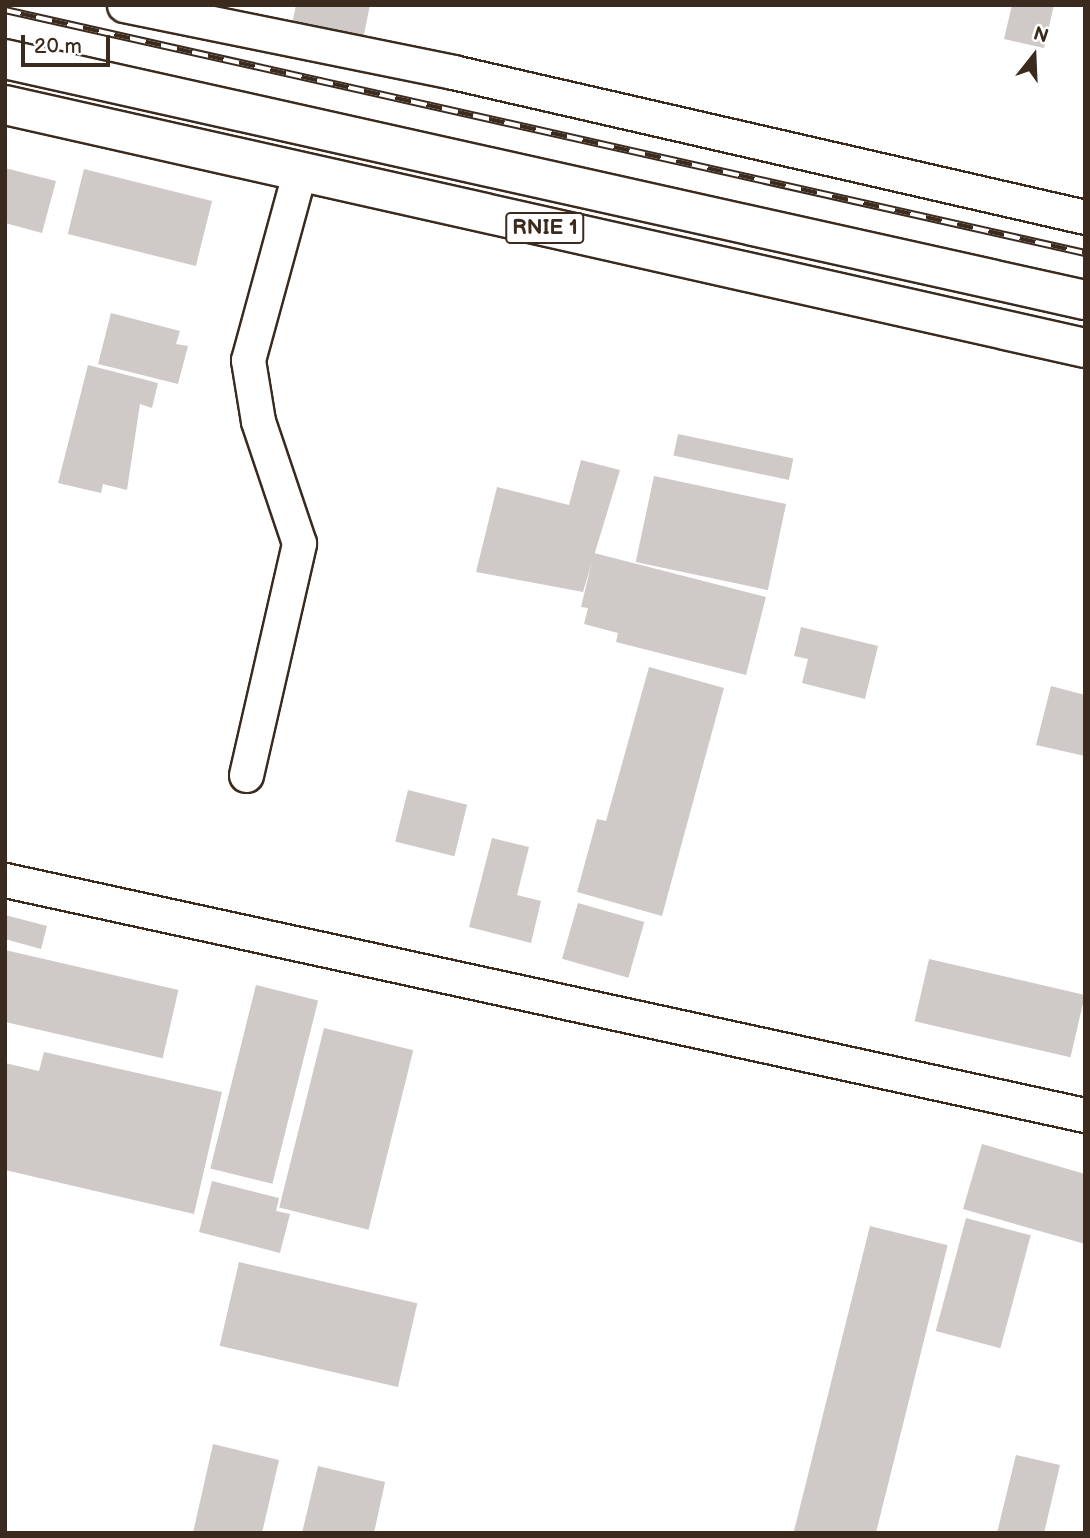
<!DOCTYPE html>
<html>
<head>
<meta charset="utf-8">
<style>
  body { margin:0 }
  #map { position:relative; width:1090px; height:1538px; overflow:hidden; background:#fff; font-family:"Balsamiq Sans",sans-serif }
  div>[style] { position:absolute }
  .building>* { inset:0; background:#cfcac7; transform-origin:0 0 }
  .roads { filter:drop-shadow(2px 0 #3b2a1e) drop-shadow(-2px 0 #3b2a1e) drop-shadow(0 2px #3b2a1e) drop-shadow(0 -2px #3b2a1e) }
  .minor>* { height:33px; margin:-16.5px; padding:0 16.5px; transform-origin:16.5px; border-radius:16.5px; background:#fff }
  .trunk>* { height:38px; margin:-19px; padding:0 19px; transform-origin:19px; border-radius:19px; background:#fff }
  .rail>* { height:8px; margin-top:-4px; transform-origin:0; background:repeating-linear-gradient(90deg,#fff 0 16px,#3b2a1e 0 32px); box-sizing:border-box; border-block:2px solid #3b2a1e }
  span { translate:-50% -50%; white-space:nowrap; text-align:center; line-height:1.15; -webkit-text-stroke:5px #fff; paint-order:stroke }
  .shield-label span { padding:2px 5px; background:#fff; border:2px solid; border-radius:5px; -webkit-text-stroke-width:0 }
  .shield-label { font-size:21px; color:#3b2a1e; font-weight:700 }
  .frame { position:absolute; inset:0; border:7px solid #3b2a1e; pointer-events:none }
  .north { position:absolute; left:999px; top:21px; width:70px; height:70px; -webkit-text-stroke:5px #fff; paint-order:stroke; rotate:18deg; font-size:19px; font-weight:700; line-height:28px; text-align:center; color:#3b2a1e }
  .north::after { content:''; display:block; margin:auto; width:24px; height:32px; background:#3b2a1e; clip-path:polygon(50% 0,100% 100%,50% 72%,0 100%) }
  .scale { position:absolute; left:21px; top:35px; width:89px; height:32px; box-sizing:border-box; border:4px solid #3b2a1e; border-top:0; padding-left:9px; font-size:21px; line-height:24px; white-space:nowrap; color:#3b2a1e; -webkit-text-stroke:5px #fff; paint-order:stroke }
</style>
</head>
<body>
<div id="map">
  <div class="building">
    <div style="clip-path:polygon(296px 5px,370px 5px,362px 44px,291px 29px)"></div>
    <div style="clip-path:polygon(1012px 5px,1054px 5px,1044px 48px,1004px 39px)"></div>
    <div style="clip-path:polygon(5px 168px,56px 181px,42px 233px,5px 223px)"></div>
    <div style="left:84px;top:169px;width:132px;height:67px;rotate:14deg"></div>
    <div style="clip-path:polygon(111px 313px,180px 331px,176px 344px,188px 346px,178px 384px,98px 364px)"></div>
    <div style="clip-path:polygon(88px 365px,158px 383px,152px 408px,140px 404px,127px 490px,103px 484px,101px 493px,58px 483px)"></div>
    <div style="left:678px;top:434px;width:118px;height:22px;rotate:12deg"></div>
    <div style="clip-path:polygon(581px 460px,620px 470px,583px 592px,476px 572px,497px 487px,569px 505px)"></div>
    <div style="left:654px;top:476px;width:135px;height:88px;rotate:12deg"></div>
    <div style="clip-path:polygon(594px 553px,766px 597px,746px 675px,616px 642px,618px 633px,584px 624px,588px 608px,581px 607px)"></div>
    <div style="clip-path:polygon(801px 627px,878px 646px,865px 699px,802px 683px,808px 659px,794px 656px)"></div>
    <div style="clip-path:polygon(649px 667px,724px 688px,662px 916px,577px 892px,597px 819px,606px 821px)"></div>
    <div style="clip-path:polygon(1051px 686px,1085px 695px,1085px 756px,1036px 745px)"></div>
    <div style="left:408px;top:790px;width:61px;height:53px;rotate:14deg"></div>
    <div style="clip-path:polygon(492px 838px,529px 847px,517px 895px,541px 901px,531px 943px,469px 927px)"></div>
    <div style="left:578px;top:903px;width:69px;height:58px;rotate:16deg"></div>
    <div style="clip-path:polygon(5px 915px,47px 926px,41px 949px,5px 939px)"></div>
    <div style="left:5px;top:950px;width:178px;height:70px;rotate:13deg"></div>
    <div style="left:929px;top:959px;width:160px;height:64px;rotate:13deg"></div>
    <div style="left:256px;top:985px;width:64px;height:189px;rotate:14deg"></div>
    <div style="left:324px;top:1028px;width:92px;height:185px;rotate:14deg"></div>
    <div style="clip-path:polygon(44px 1052px,222px 1092px,194px 1214px,5px 1170px,5px 1063px,39px 1071px)"></div>
    <div style="clip-path:polygon(982px 1144px,1085px 1174px,1085px 1244px,963px 1209px)"></div>
    <div style="clip-path:polygon(212px 1181px,279px 1198px,276px 1211px,290px 1214px,280px 1253px,199px 1232px)"></div>
    <div style="left:966px;top:1218px;width:67px;height:117px;rotate:15deg"></div>
    <div style="left:870px;top:1226px;width:80px;height:316px;rotate:14deg"></div>
    <div style="left:239px;top:1262px;width:183px;height:86px;rotate:13deg"></div>
    <div style="clip-path:polygon(213px 1444px,279px 1460px,262px 1533px,193px 1533px)"></div>
    <div style="clip-path:polygon(1016px 1455px,1060px 1465px,1044px 1533px,997px 1533px)"></div>
    <div style="clip-path:polygon(318px 1466px,385px 1482px,374px 1533px,302px 1533px)"></div>
  </div>
  <div class="roads">
    <div class="minor">
      <div style="left:124px;top:5px;width:336px;rotate:11.5deg"></div>
      <div style="left:453px;top:72px;width:648px;rotate:12.92deg"></div>
      <div style="left:246px;top:775px;width:238px;rotate:-77.1deg"></div>
      <div style="left:299px;top:543px;width:129px;rotate:-108.6deg"></div>
      <div style="left:258px;top:421px;width:62px;rotate:-99.3deg"></div>
      <div style="left:248px;top:360px;width:193px;rotate:-74.7deg"></div>
      <div style="left:5px;top:880px;width:1105px;rotate:12.28deg"></div>
    </div>
    <div class="trunk">
      <div style="left:5px;top:59px;width:1107px;rotate:12.58deg"></div>
      <div style="left:5px;top:105px;width:1107px;rotate:12.68deg"></div>
    </div>
  </div>
  <div class="rail">
    <div style="left:5px;top:10px;width:1107px;rotate:12.68deg"></div>
  </div>
  <div class="shield-label">
    <span style="left:545px;top:228px">RNIE 1</span>
  </div>
  <div class="frame"></div>
  <div class="north">N</div>
  <div class="scale">20 m</div>
</div>
</body>
</html>
